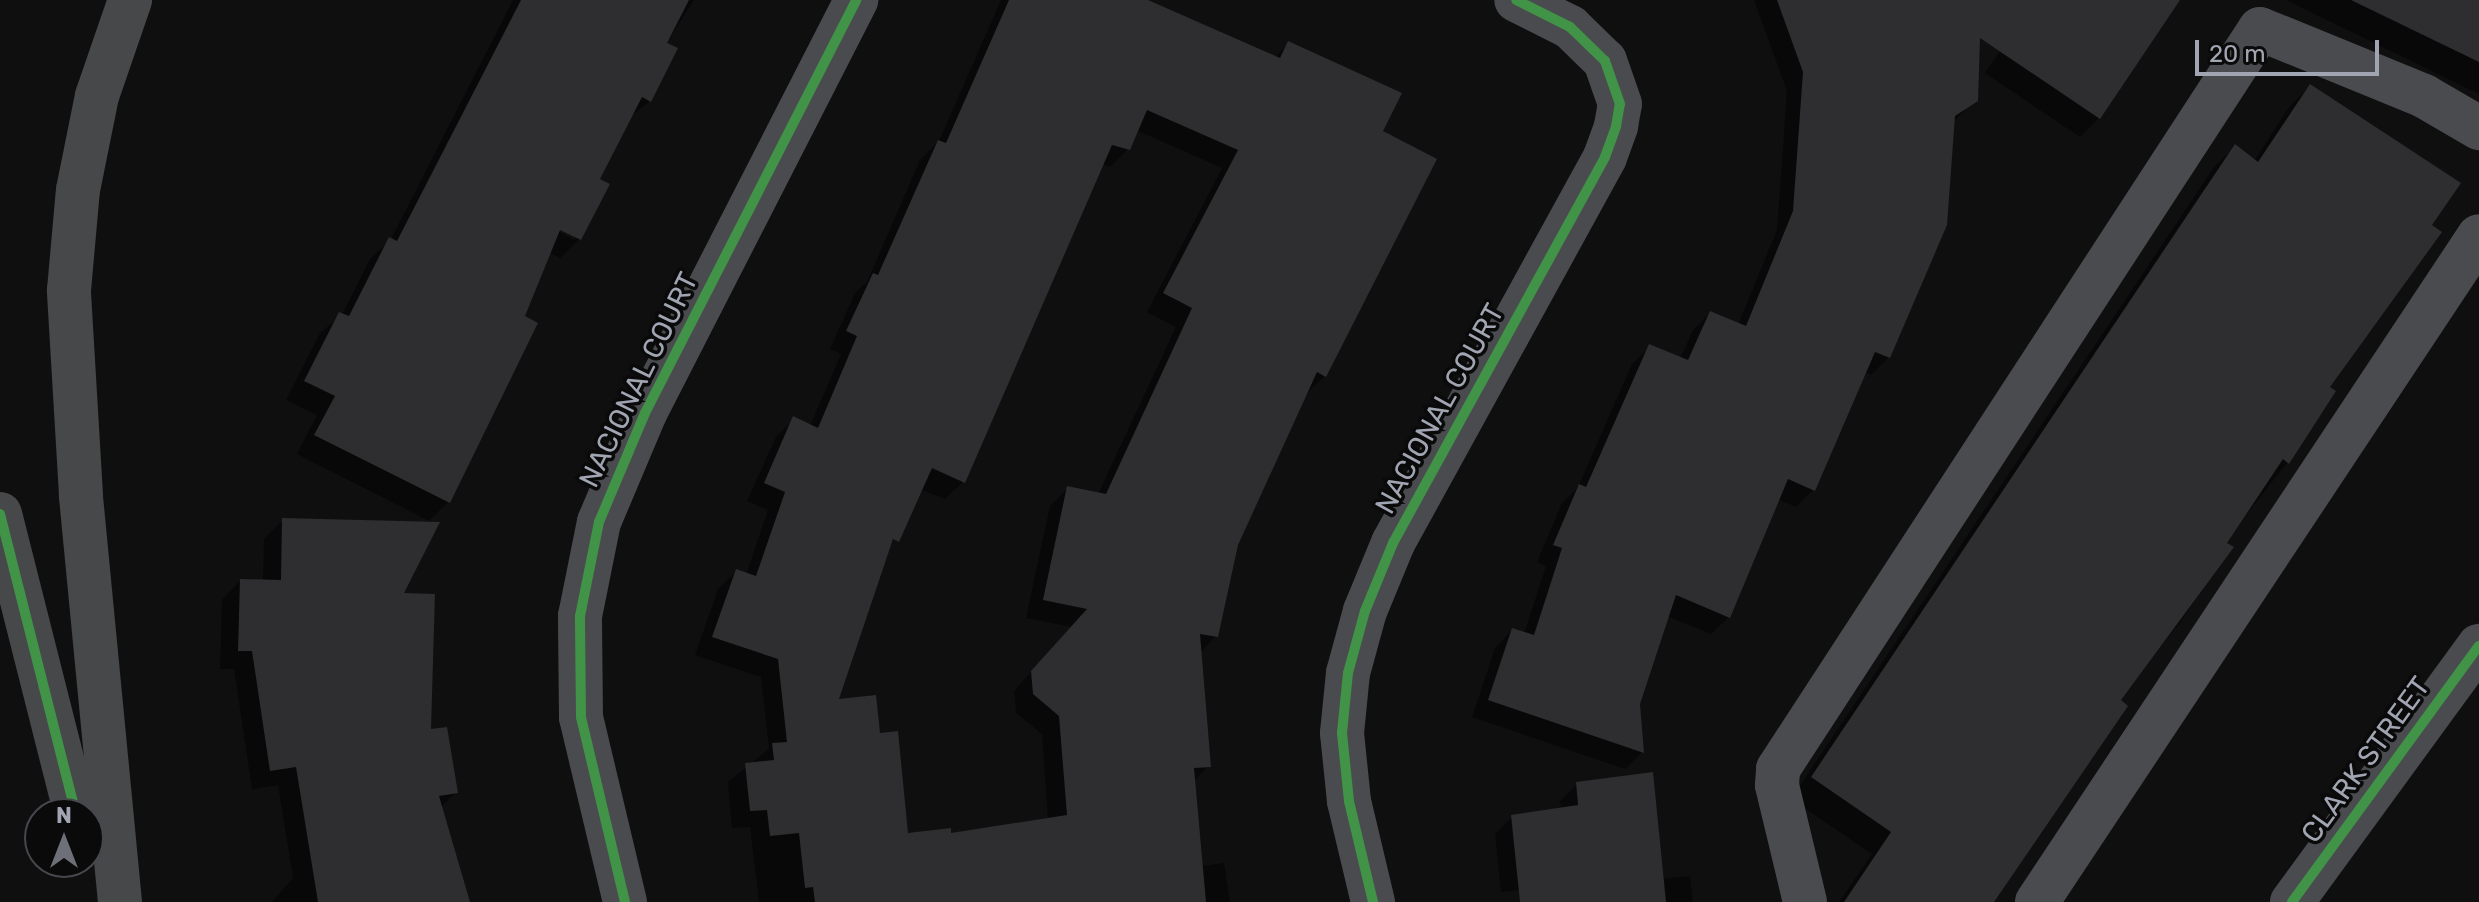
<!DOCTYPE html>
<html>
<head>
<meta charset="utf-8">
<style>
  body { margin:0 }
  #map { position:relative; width:2479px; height:902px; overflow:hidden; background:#0f0f10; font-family:Rubik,sans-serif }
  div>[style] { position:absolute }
  .shadow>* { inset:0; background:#0007 }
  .building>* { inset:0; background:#2e2e30 }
  .minor>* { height:44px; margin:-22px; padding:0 22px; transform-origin:22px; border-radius:22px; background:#4a4b4f }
  .major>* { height:44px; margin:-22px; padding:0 22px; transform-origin:22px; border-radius:22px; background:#46484a }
  .cycleway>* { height:10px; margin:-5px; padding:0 5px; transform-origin:5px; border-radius:5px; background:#419447 }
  span { translate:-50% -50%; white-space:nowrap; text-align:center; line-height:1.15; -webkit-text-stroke:7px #0a0a0b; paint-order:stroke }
  .street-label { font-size:28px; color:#a0a5b1 }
  .north { position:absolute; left:24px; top:798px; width:80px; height:80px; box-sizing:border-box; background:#0a0a0b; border:2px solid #46484d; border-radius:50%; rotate:0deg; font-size:22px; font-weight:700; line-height:32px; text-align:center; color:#a0a5b1 }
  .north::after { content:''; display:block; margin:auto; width:28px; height:36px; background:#6d7079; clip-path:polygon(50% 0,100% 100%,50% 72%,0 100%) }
  .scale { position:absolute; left:2195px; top:40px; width:184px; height:36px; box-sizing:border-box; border:4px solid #a0a5b1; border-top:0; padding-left:10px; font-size:24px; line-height:28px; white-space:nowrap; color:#a0a5b1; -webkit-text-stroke:6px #0a0a0b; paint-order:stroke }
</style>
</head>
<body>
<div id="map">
  <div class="shadow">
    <div style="clip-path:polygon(evenodd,513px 0,694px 0,666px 44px,650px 101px,629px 118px,597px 180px,607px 185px,579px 239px,560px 258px,549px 252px,448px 502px,429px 521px,297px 454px,317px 415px,286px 400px,320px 333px,342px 315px,370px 259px,391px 239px,513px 0,552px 223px,575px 235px,575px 240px,550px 227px,552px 223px)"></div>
    <div style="clip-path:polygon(evenodd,1001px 0,1143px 0,1274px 58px,1289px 43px,1380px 132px,1325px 376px,1307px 393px,1236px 544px,1216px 636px,1200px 653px,1208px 766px,1193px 782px,1201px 866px,1224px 863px,1230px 902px,759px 902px,750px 827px,732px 828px,728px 782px,769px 749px,761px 677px,695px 655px,718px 589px,736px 572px,746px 575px,768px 510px,747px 501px,776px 437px,794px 419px,810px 426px,841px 354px,830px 349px,855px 293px,867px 282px,920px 160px,939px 141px,1001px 0,1136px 130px,1222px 168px,1147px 312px,1176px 327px,1098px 494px,1068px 488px,1050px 506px,1026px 618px,1072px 627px,1014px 691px,1016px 713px,1042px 734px,1048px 820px,949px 836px,906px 835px,878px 735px,836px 702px,888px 550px,920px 489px,945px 499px,963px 482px,1101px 164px,1110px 167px,1128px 149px,1136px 130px)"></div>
    <div style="clip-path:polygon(1754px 0,1967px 0,1976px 100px,1953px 122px,1889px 357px,1871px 375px,1864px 371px,1813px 490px,1796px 507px,1778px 499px,1729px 617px,1711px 634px,1667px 616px,1638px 704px,1642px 752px,1625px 769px,1472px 717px,1495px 648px,1512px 630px,1524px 634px,1546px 566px,1537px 562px,1562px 503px,1578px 487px,1632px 364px,1650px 347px,1680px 359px,1693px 330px,1710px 313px,1738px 325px,1777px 230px,1787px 91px)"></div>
    <div style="clip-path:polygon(2035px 0,2178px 0,2099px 118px,2080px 137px,1985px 73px)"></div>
    <div style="clip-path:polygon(2286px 0,2479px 0,2479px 94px)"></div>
    <div style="clip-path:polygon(2310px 86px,2327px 388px,2334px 392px,2287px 463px,2224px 543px,2231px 547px,2181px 621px,2118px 700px,1991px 902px,1839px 902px,1872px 854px,1791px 799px,2214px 167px,2235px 146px,2254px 161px,2289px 107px)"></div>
    <div style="clip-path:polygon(283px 520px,401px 595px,429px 731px,456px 792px,440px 808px,468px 902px,272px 902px,293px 878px,278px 785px,252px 789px,234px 669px,220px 669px,222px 600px,240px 581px,263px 582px,264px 539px)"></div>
    <div style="clip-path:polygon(1577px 784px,1661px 879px,1690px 876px,1693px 902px,1537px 902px,1536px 888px,1501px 892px,1495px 834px,1512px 817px,1561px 810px,1560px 801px)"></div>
  </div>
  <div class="building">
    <div style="clip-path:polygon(521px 0,689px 0,667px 43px,678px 48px,651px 102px,642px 97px,600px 179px,610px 184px,581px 240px,560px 230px,525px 316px,538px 323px,450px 503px,314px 435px,335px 396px,304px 381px,339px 312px,349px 316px,389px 237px,397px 241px)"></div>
    <div style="clip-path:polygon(evenodd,1009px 0,1148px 0,1280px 58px,1288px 41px,1402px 93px,1383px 131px,1437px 159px,1326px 377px,1317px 372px,1238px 545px,1218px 637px,1200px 634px,1211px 767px,1194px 768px,1206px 902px,815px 902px,813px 887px,805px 888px,799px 833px,770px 836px,767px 810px,750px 811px,745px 763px,774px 760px,772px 743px,787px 742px,778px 659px,712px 637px,736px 569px,756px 576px,785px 492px,764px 483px,793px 416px,818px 428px,857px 336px,846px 331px,873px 273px,878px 275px,938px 140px,946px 143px,1009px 0,1147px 110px,1238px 150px,1163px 293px,1192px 308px,1106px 494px,1067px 486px,1043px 600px,1087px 609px,1031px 671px,1033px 694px,1059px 716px,1067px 815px,951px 833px,951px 828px,908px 833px,898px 731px,880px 733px,876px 695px,839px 699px,893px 539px,899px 542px,932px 468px,965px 483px,1112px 145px,1130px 150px,1147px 110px)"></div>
    <div style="clip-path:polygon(1777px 0,2180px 0,2100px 119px,1980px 38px,1978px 101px,1955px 116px,1947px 225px,1890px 358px,1875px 352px,1815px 491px,1788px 479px,1730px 618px,1676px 595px,1640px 704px,1644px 753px,1488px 700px,1512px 628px,1534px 635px,1562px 548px,1553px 545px,1579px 484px,1586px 487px,1649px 344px,1688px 360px,1710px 311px,1746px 326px,1793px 211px,1803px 72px)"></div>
    <div style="clip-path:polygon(2351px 0,2479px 0,2479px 62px)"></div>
    <div style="clip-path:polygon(2310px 84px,2461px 183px,2432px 225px,2442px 232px,2330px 387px,2336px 391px,2289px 464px,2283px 459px,2227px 543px,2234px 547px,2121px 700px,2128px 706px,1994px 902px,1844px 902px,1891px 832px,1811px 777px,2235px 144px,2258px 162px)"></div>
    <div style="clip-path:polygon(282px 518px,440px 522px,404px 593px,435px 594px,431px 729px,447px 727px,458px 793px,439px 796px,470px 902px,318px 902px,296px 767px,270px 771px,252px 651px,238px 651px,240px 579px,281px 580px)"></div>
    <div style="clip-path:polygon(1653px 772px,1666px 902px,1520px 902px,1511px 815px,1578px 805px,1576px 782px)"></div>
  </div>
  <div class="minor">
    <div style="left:625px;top:902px;width:190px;rotate:-103.4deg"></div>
    <div style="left:581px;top:717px;width:101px;rotate:-90.6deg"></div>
    <div style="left:580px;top:616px;width:96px;rotate:-78.6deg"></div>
    <div style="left:599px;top:522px;width:118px;rotate:-67.1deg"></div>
    <div style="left:645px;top:413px;width:464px;rotate:-62.9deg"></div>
    <div style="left:1373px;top:902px;width:104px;rotate:-103.4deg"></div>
    <div style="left:1349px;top:801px;width:68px;rotate:-95.9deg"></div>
    <div style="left:1342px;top:733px;width:60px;rotate:-84.3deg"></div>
    <div style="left:1348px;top:673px;width:64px;rotate:-74.7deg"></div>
    <div style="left:1365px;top:611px;width:74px;rotate:-67.6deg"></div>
    <div style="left:1393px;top:543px;width:440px;rotate:-61.2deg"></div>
    <div style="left:1605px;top:157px;width:33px;rotate:-70deg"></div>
    <div style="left:1616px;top:126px;width:22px;rotate:-80deg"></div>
    <div style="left:1620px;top:104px;width:46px;rotate:-109.2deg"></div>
    <div style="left:1605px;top:61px;width:49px;rotate:-135.8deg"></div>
    <div style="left:1570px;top:27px;width:60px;rotate:-153.4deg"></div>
    <div style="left:1805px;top:902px;width:120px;rotate:-103.5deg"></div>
    <div style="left:1777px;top:785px;width:16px;rotate:-86deg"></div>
    <div style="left:1778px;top:769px;width:883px;rotate:-56.92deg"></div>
    <div style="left:2260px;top:29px;width:177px;rotate:22.2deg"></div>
    <div style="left:2424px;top:96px;width:64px;rotate:30.2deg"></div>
    <div style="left:2037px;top:902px;width:799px;rotate:-56.43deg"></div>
    <div style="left:2292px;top:902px;width:317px;rotate:-53.9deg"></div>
  </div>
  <div class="major">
    <div style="left:0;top:514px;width:309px;rotate:75.8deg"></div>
    <div style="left:120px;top:902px;width:409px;rotate:-95.5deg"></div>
    <div style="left:81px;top:495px;width:205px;rotate:-93.4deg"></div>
    <div style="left:69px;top:290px;width:100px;rotate:-84.9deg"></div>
    <div style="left:78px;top:190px;width:96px;rotate:-78.6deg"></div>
    <div style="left:97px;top:96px;width:102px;rotate:-71deg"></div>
  </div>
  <div class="cycleway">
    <div style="left:0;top:514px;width:309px;rotate:75.8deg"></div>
    <div style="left:625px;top:902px;width:190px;rotate:-103.4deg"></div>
    <div style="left:581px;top:717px;width:101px;rotate:-90.6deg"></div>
    <div style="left:580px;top:616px;width:96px;rotate:-78.6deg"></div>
    <div style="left:599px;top:522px;width:118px;rotate:-67.1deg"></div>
    <div style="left:645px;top:413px;width:464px;rotate:-62.9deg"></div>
    <div style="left:1373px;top:902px;width:104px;rotate:-103.4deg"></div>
    <div style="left:1349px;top:801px;width:68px;rotate:-95.9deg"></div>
    <div style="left:1342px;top:733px;width:60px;rotate:-84.3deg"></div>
    <div style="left:1348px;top:673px;width:64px;rotate:-74.7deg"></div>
    <div style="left:1365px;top:611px;width:74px;rotate:-67.6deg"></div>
    <div style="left:1393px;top:543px;width:440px;rotate:-61.2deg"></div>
    <div style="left:1605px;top:157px;width:33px;rotate:-70deg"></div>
    <div style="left:1616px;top:126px;width:22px;rotate:-80deg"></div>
    <div style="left:1620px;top:104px;width:46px;rotate:-109.2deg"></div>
    <div style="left:1605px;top:61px;width:49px;rotate:-135.8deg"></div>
    <div style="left:1570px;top:27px;width:60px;rotate:-153.4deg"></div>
    <div style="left:2292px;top:902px;width:317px;rotate:-53.9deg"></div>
  </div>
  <div class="street-label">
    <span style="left:639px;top:380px;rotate:-64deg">NACIONAL COURT</span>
    <span style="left:1440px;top:409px;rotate:-61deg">NACIONAL COURT</span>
    <span style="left:2366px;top:760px;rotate:-54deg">CLARK STREET</span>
  </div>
  <div class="north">N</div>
  <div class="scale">20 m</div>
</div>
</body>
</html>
